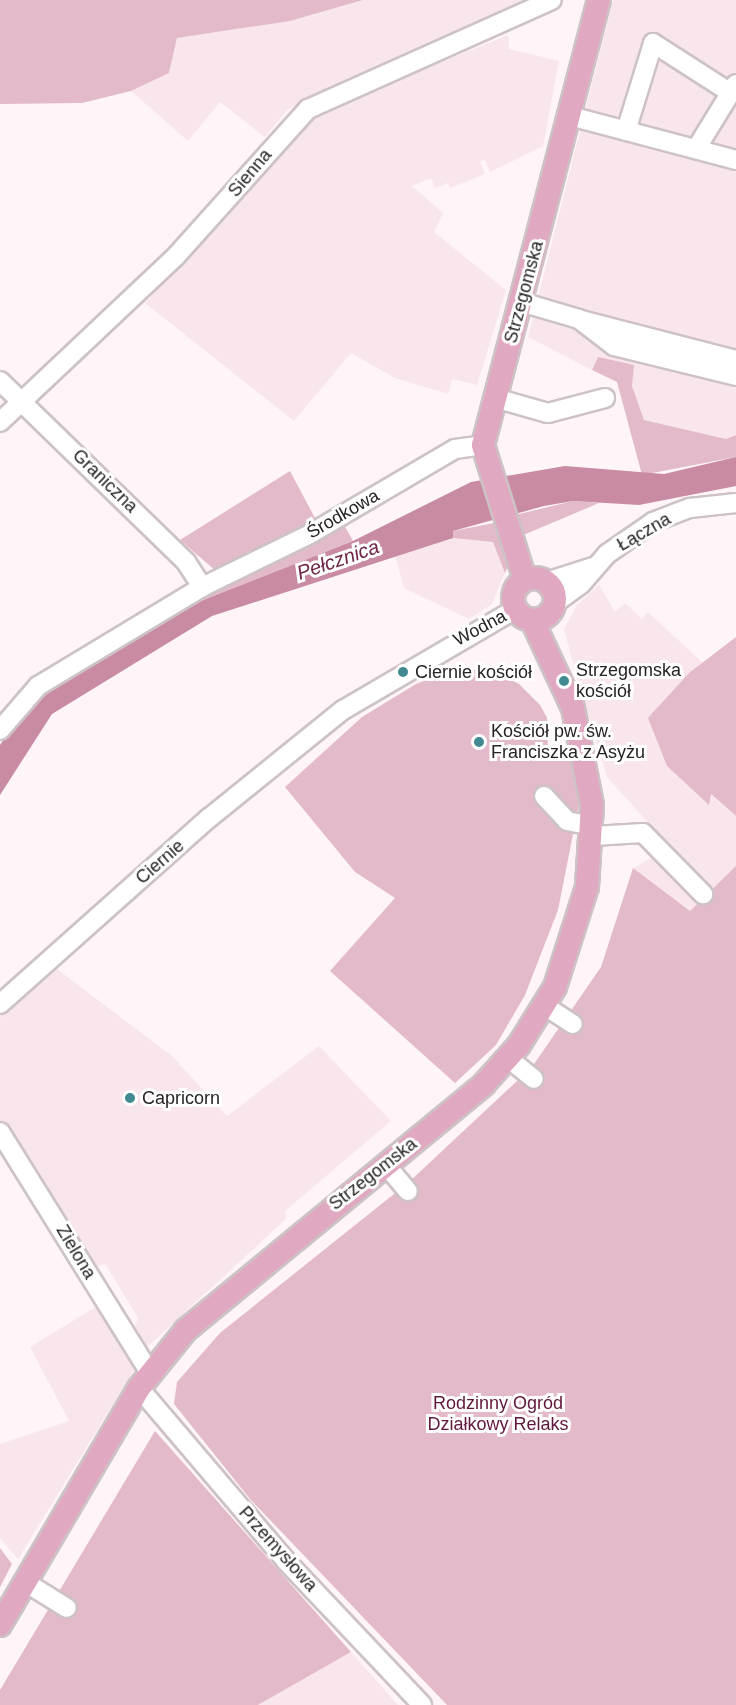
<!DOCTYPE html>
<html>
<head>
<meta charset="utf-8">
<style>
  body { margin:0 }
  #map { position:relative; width:736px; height:1705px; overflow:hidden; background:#fff4f7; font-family:Arial,sans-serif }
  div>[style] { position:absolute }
  .built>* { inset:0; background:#f9e6ed }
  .green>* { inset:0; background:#e3bac9 }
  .water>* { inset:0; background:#c88ba3 }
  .roads { filter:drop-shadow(2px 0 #cdc2c6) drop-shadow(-2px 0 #cdc2c6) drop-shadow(0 2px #cdc2c6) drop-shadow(0 -2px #cdc2c6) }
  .minor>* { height:18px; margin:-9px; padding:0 9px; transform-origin:9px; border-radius:9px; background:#fff }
  .major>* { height:22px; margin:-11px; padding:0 11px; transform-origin:11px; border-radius:11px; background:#e0a9c1 }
  .major>.ring { margin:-11px; padding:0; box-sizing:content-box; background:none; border:22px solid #e0a9c1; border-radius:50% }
  .dots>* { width:16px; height:16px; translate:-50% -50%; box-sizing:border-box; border:3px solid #fff; border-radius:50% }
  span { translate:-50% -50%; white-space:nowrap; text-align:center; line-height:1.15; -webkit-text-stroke:6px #fff; paint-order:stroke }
  .street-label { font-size:18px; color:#272324 }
  .poi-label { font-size:18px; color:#272324 }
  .left { translate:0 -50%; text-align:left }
  .park-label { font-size:18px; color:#60173c }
  .water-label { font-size:20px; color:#6f2649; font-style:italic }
</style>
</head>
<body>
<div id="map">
  <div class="built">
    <div style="clip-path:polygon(363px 0,525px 0,288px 109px,265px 137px,220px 102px,188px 141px,131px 91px,169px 73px,177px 38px,290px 21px)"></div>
    <div style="clip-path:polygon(613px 0,736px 0,736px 435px,726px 439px,644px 420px,632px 386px,598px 357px,592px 370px,528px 337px)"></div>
    <div style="clip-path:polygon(508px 35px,509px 49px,559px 61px,543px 146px,490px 172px,485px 160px,480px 161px,485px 174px,450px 188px,448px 183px,435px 188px,431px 178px,412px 186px,443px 213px,434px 232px,506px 290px,477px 385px,452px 379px,448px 394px,395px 378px,351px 353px,294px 421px,145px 303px,311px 115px)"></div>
    <div style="clip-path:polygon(453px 538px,494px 542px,505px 573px,492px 604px,469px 619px,404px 588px,395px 555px)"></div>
    <div style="clip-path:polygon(599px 585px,615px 612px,625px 603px,642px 619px,648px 612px,705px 665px,689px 674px,709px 804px,710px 794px,736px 816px,736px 866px,690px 911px,633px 868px,671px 848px,607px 777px,576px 674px,564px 629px,577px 605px)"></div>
    <div style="clip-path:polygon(57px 969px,172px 1056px,227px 1116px,319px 1046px,391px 1121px,285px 1211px,286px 1219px,144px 1350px,133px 1331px,138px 1318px,106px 1265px,94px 1266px,0 1124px,0 1017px)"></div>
    <div style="clip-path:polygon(99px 1305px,137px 1365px,18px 1559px,0 1538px,0 1444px,69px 1421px,30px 1347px)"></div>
    <div style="clip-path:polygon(351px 1652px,398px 1705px,258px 1705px)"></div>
  </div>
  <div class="green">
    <div style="clip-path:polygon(0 0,363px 0,290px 21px,177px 38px,169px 73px,131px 91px,82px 103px,0 104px)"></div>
    <div style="clip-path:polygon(598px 357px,634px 365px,632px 386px,644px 420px,726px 439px,736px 435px,736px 457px,642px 475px,617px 382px,592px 370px)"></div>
    <div style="clip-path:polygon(290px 471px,316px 520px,216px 571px,180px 540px)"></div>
    <div style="clip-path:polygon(573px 501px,599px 503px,521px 536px,515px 515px)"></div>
    <div style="clip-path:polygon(343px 523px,353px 541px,183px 608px,184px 603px)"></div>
    <div style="clip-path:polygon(494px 523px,508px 566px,505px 573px,493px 542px,453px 538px,453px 531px)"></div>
    <div style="clip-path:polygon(736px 637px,736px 816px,711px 794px,709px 805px,667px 766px,648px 718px,689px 673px)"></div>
    <div style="clip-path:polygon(489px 668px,519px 684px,540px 705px,547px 718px,548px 755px,566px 753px,575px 767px,579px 804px,558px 910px,525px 995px,496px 1045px,455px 1083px,330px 971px,395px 898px,355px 872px,285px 787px,362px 717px,416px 684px,441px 674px)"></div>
    <div style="clip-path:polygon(736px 866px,736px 1705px,447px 1705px,250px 1499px,174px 1404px,177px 1382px,220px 1333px,409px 1182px,532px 1067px,601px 967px,633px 868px,690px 911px)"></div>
    <div style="clip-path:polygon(155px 1431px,351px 1652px,258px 1705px,0 1705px,0 1690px)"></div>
    <div style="clip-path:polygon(0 1548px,12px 1564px,0 1587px)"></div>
  </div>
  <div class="water">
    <div style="clip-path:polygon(736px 457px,736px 486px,639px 505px,573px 501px,544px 506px,453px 531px,453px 538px,212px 616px,52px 714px,0 795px,0 745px,25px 708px,183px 608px,353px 541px,471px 482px,565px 466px,664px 474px)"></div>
  </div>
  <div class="roads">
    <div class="minor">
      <div style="left:570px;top:116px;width:172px;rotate:14.8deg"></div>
      <div style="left:626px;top:131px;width:92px;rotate:-72.9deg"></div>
      <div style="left:653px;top:43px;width:93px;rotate:32.7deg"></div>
      <div style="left:696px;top:149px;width:76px;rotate:-58.4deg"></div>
      <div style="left:521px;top:302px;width:60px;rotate:16.3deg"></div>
      <div style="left:579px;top:319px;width:44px;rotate:37.6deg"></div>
      <div style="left:614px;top:346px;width:126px;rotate:13.8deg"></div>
      <div style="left:581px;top:320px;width:160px;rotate:14.5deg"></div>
      <div style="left:0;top:381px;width:260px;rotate:44.2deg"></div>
      <div style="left:186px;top:562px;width:30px;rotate:57deg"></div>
      <div style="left:495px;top:398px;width:55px;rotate:15.8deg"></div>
      <div style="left:548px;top:413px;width:59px;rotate:-14.7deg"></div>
      <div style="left:0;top:422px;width:242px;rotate:-43.3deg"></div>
      <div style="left:176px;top:256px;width:198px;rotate:-48.1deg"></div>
      <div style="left:308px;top:109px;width:267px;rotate:-24.1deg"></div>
      <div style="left:546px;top:582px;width:49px;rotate:-17.7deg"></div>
      <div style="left:555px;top:603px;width:32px;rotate:-36deg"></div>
      <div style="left:581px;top:584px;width:40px;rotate:-49deg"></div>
      <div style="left:607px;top:554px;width:56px;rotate:-34.8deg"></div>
      <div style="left:653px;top:522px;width:40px;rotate:-21deg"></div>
      <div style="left:690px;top:508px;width:46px;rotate:-6.2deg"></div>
      <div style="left:0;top:730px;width:58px;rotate:-49.2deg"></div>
      <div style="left:38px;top:686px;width:192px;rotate:-31.1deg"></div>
      <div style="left:202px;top:587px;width:120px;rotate:-26.1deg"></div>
      <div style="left:310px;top:534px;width:168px;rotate:-30.4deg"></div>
      <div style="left:455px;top:449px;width:28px;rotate:-8deg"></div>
      <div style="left:544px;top:796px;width:34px;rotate:47deg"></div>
      <div style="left:567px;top:821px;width:26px;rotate:11deg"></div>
      <div style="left:593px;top:836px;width:50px;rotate:-3.4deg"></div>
      <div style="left:643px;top:833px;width:86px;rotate:45.5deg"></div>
      <div style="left:0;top:1004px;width:280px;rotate:-41.7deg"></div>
      <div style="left:209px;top:818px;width:172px;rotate:-38.9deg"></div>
      <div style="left:343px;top:710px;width:200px;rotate:-30.3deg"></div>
      <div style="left:545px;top:1006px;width:33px;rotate:33deg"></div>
      <div style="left:508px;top:1058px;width:33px;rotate:39deg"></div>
      <div style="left:0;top:1132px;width:284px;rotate:58.1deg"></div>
      <div style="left:386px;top:1165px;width:34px;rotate:50deg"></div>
      <div style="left:139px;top:1388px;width:227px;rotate:49.6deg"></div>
      <div style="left:286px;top:1561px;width:198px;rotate:46.6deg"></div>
      <div style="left:25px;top:1582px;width:49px;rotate:31.8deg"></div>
    </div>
    <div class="major">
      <div class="ring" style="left:513px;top:578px;width:20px;height:20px"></div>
      <div style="left:525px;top:580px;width:141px;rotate:-107.3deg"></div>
      <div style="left:483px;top:445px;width:460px;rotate:-75.4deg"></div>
      <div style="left:0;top:1625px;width:275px;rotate:-59.6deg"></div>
      <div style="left:139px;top:1388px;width:75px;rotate:-51deg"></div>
      <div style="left:186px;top:1330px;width:386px;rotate:-39.5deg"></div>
      <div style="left:484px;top:1084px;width:52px;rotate:-48.1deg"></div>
      <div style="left:519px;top:1045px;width:68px;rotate:-58.2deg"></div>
      <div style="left:555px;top:987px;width:105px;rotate:-72.3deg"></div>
      <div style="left:587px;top:887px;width:82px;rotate:-86.5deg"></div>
      <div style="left:592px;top:805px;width:99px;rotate:-101.1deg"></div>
      <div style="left:573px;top:708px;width:97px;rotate:-115deg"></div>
    </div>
  </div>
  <div class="dots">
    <div style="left:403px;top:672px;background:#428a91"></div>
    <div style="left:564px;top:681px;background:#428a91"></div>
    <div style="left:479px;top:742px;background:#428a91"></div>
    <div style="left:130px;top:1098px;background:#428a91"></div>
  </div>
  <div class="street-label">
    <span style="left:250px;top:173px;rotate:-50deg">Sienna</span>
    <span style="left:524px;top:292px;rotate:-75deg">Strzegomska</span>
    <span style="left:105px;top:481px;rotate:44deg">Graniczna</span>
    <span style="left:343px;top:514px;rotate:-30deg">Środkowa</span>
    <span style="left:644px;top:532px;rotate:-30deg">Łączna</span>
    <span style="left:480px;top:628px;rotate:-28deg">Wodna</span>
    <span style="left:160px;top:862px;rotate:-41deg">Ciernie</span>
    <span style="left:373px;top:1174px;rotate:-38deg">Strzegomska</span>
    <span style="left:76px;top:1252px;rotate:59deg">Zielona</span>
    <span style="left:278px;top:1549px;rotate:48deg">Przemysłowa</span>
  </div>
  <div class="poi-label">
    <span class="left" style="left:576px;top:681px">Strzegomska<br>kościół</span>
    <span class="left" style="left:415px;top:672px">Ciernie kościół</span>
    <span class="left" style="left:491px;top:742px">Kościół pw. św.<br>Franciszka z Asyżu</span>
    <span class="left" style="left:142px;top:1098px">Capricorn</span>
  </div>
  <div class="park-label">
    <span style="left:498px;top:1414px">Rodzinny Ogród<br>Działkowy Relaks</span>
  </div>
  <div class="water-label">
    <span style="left:338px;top:560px;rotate:-19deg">Pełcznica</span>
  </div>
</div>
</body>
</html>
